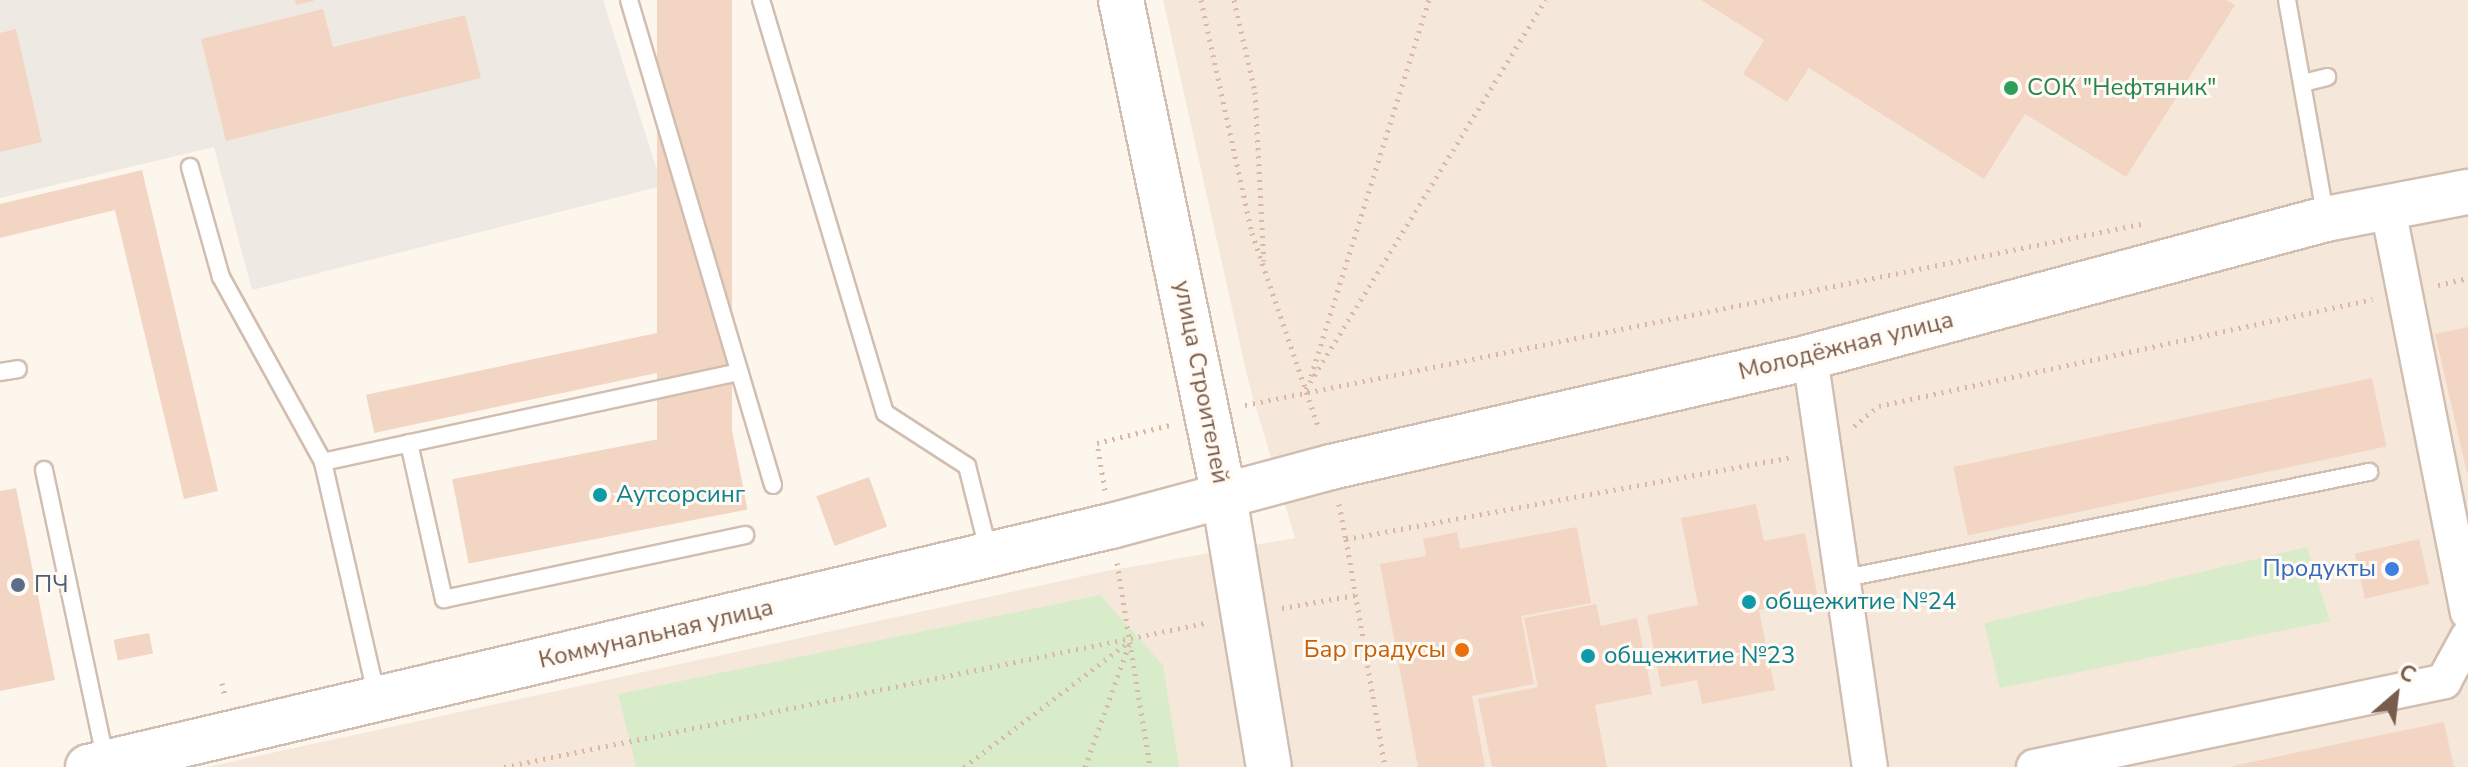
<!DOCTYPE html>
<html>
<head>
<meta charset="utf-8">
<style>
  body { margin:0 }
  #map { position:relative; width:2468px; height:767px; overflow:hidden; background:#fdf6ec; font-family:"Nunito Sans",sans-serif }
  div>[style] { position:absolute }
  .residential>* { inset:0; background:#f5e8da }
  .industrial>* { inset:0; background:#efe9e4 }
  .green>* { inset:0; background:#d8ecc9 }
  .building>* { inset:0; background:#f3d5c3; transform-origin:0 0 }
  .path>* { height:5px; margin-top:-2.5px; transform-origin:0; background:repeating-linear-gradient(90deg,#d9b8a5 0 2px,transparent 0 8px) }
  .roads { filter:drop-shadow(2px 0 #d1beb0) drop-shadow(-2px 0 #d1beb0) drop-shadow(0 2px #d1beb0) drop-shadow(0 -2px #d1beb0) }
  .lane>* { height:16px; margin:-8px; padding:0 8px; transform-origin:8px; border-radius:8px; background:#fff }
  .street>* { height:34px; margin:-17px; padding:0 17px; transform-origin:17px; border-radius:17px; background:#fff }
  .secondary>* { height:44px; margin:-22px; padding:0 22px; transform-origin:22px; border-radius:22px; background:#fff }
  .dots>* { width:22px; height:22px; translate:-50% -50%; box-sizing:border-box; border:4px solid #fffaf3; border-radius:50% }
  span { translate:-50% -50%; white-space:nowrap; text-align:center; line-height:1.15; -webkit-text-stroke:6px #fffaf3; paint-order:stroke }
  .leisure-label { font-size:24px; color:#27864d }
  .left { translate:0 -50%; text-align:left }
  .street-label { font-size:24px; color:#7a5c4d }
  .culture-label { font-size:24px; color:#0d838f }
  .shop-label { font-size:24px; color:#366cbe }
  .right { translate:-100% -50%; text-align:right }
  .service-label { font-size:24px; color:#4e5e75 }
  .food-label { font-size:24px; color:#c56008 }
  .north { position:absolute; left:2356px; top:655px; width:80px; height:80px; -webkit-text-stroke:6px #fffaf3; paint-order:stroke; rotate:28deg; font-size:22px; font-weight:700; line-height:32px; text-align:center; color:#7a5c4d }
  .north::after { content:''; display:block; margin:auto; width:28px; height:36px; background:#7a5c4d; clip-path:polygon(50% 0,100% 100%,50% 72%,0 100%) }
</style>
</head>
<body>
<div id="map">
  <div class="residential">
    <div style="clip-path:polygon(1163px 0,2468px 0,2468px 767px,207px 767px,1107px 571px,1295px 538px,1249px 384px)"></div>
  </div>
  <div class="industrial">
    <div style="clip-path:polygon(0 0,603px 0,662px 186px,252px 290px,214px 147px,0 198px)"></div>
  </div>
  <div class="green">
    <div style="clip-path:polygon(2307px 547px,2330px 621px,2000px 688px,1984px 623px)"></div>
    <div style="clip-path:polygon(1100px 595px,1163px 665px,1179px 767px,636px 767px,618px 694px)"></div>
  </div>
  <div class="building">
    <div style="clip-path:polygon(295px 0,313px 0,314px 1px,296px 5px)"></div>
    <div style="left:657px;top:0;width:75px;height:502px"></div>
    <div style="clip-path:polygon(1701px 0,2226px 0,2235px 5px,2126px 177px,2025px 114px,1984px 179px,1809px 68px,1787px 102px,1743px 74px,1764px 40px)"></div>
    <div style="clip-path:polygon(323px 9px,333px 47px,465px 15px,481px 78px,226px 141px,201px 39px)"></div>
    <div style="clip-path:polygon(16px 29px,42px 142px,0 152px,0 33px)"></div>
    <div style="clip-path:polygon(142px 170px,218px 491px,184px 499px,115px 210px,0 238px,0 204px)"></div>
    <div style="left:685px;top:327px;width:39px;height:326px;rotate:78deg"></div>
    <div style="clip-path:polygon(2468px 327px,2468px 472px,2467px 473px,2435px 334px)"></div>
    <div style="left:2372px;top:378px;width:70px;height:428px;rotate:78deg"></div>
    <div style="left:731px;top:425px;width:86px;height:284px;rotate:79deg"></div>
    <div style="left:869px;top:477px;width:53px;height:56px;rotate:70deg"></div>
    <div style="clip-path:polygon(16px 488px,55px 680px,0 691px,0 491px)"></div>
    <div style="clip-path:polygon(1756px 504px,1764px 541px,1805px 533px,1818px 598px,1759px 610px,1775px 690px,1702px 704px,1697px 680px,1661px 687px,1647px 615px,1698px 605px,1681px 518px)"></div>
    <div style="clip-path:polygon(1577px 527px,1591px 603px,1521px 616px,1534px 684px,1472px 696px,1485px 767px,1418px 767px,1380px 564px,1426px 556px,1423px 539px,1457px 532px,1460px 549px)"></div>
    <div style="left:2419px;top:539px;width:46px;height:66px;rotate:77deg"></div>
    <div style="clip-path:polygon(1596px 604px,1601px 626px,1637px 618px,1652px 694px,1595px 705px,1607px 767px,1492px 767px,1478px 699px,1538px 687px,1524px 618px)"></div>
    <div style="left:149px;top:633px;width:21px;height:36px;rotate:79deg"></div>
    <div style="clip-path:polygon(2444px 722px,2454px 767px,2233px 767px,2232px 766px)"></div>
  </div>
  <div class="path">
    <div style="left:1201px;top:0;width:239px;rotate:77.7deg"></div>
    <div style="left:1252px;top:233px;width:207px;rotate:71.1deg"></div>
    <div style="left:1234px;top:0;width:94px;rotate:77.1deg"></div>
    <div style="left:1255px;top:92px;width:169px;rotate:87deg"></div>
    <div style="left:2438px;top:285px;width:31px;rotate:-13deg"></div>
    <div style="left:1311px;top:376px;width:394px;rotate:-72.6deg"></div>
    <div style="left:1306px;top:389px;width:457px;rotate:-58.4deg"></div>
    <div style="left:1245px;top:405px;width:914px;rotate:-11.42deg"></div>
    <div style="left:1854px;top:426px;width:32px;rotate:-39deg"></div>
    <div style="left:1879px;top:406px;width:505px;rotate:-12.22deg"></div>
    <div style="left:1105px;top:490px;width:48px;rotate:-99.7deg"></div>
    <div style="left:1097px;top:443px;width:75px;rotate:-13.9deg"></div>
    <div style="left:1339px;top:504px;width:36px;rotate:79deg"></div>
    <div style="left:1346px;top:539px;width:454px;rotate:-10.4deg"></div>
    <div style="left:1346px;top:539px;width:231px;rotate:80.3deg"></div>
    <div style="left:1117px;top:563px;width:207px;rotate:80.8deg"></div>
    <div style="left:1282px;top:608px;width:75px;rotate:-10deg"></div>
    <div style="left:222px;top:683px;width:13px;rotate:77deg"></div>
    <div style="left:504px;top:767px;width:716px;rotate:-11.61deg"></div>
    <div style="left:964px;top:767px;width:203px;rotate:-37.2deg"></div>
    <div style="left:1085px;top:767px;width:133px;rotate:-70.2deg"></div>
  </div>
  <div class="roads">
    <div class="lane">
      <div style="left:629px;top:0;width:506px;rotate:73.46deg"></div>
      <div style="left:761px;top:0;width:431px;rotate:73.3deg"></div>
      <div style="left:885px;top:413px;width:98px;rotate:32.9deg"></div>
      <div style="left:967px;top:466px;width:90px;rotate:75.8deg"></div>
      <div style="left:2287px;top:0;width:221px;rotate:79.9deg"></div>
      <div style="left:2303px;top:83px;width:25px;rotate:-14deg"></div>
      <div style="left:190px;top:167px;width:114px;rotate:74.3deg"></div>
      <div style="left:221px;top:277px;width:211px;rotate:61.1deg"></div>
      <div style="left:0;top:372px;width:18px;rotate:-9deg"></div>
      <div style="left:409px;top:443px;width:160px;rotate:77.4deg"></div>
      <div style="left:444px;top:599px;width:308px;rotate:-12deg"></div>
      <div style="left:44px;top:470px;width:299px;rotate:78deg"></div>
      <div style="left:1841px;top:579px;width:539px;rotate:-11.46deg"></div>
      <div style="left:377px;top:698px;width:242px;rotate:-102.9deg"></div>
      <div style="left:323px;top:462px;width:426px;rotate:-12.2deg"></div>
    </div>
    <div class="street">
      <div style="left:2388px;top:209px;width:411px;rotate:78.8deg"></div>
      <div style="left:1810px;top:357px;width:414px;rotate:81.7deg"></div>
      <div style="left:2034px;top:767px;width:419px;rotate:-11.8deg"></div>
      <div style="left:2444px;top:681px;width:50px;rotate:-61.4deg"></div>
    </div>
    <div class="secondary">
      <div style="left:1121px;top:0;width:507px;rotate:78.27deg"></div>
      <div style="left:1224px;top:496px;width:275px;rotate:80.6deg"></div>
      <div style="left:88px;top:767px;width:1051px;rotate:-13.26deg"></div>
      <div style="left:1111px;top:526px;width:228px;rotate:-15deg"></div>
      <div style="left:1331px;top:467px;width:491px;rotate:-12.9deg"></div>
      <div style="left:1810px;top:357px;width:534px;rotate:-14.97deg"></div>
      <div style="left:2326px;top:219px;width:145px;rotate:-10.8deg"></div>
    </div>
  </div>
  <div class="dots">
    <div style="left:2011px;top:88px;background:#2e9e5b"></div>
    <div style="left:600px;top:495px;background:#0f9aa8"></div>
    <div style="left:2392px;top:569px;background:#3f7fe0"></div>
    <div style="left:18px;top:585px;background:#5c6f8a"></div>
    <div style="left:1749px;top:602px;background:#0f9aa8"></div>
    <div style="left:1462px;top:650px;background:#e8710a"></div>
    <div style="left:1588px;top:656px;background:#0f9aa8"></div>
  </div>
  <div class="leisure-label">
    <span class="left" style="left:2027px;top:88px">СОК "Нефтяник"</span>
  </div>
  <div class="street-label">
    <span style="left:1846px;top:346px;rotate:-14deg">Молодёжная улица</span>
    <span style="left:1201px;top:382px;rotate:79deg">улица Строителей</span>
    <span style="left:656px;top:634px;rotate:-13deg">Коммунальная улица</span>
  </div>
  <div class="culture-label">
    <span class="left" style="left:616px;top:495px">Аутсорсинг</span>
    <span class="left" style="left:1765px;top:602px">общежитие №24</span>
    <span class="left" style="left:1604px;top:656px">общежитие №23</span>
  </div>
  <div class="shop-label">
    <span class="right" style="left:2376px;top:569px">Продукты</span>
  </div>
  <div class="service-label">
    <span class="left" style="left:34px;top:585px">ПЧ</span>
  </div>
  <div class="food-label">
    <span class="right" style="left:1446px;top:650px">Бар градусы</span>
  </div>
  <div class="north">С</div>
</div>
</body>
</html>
